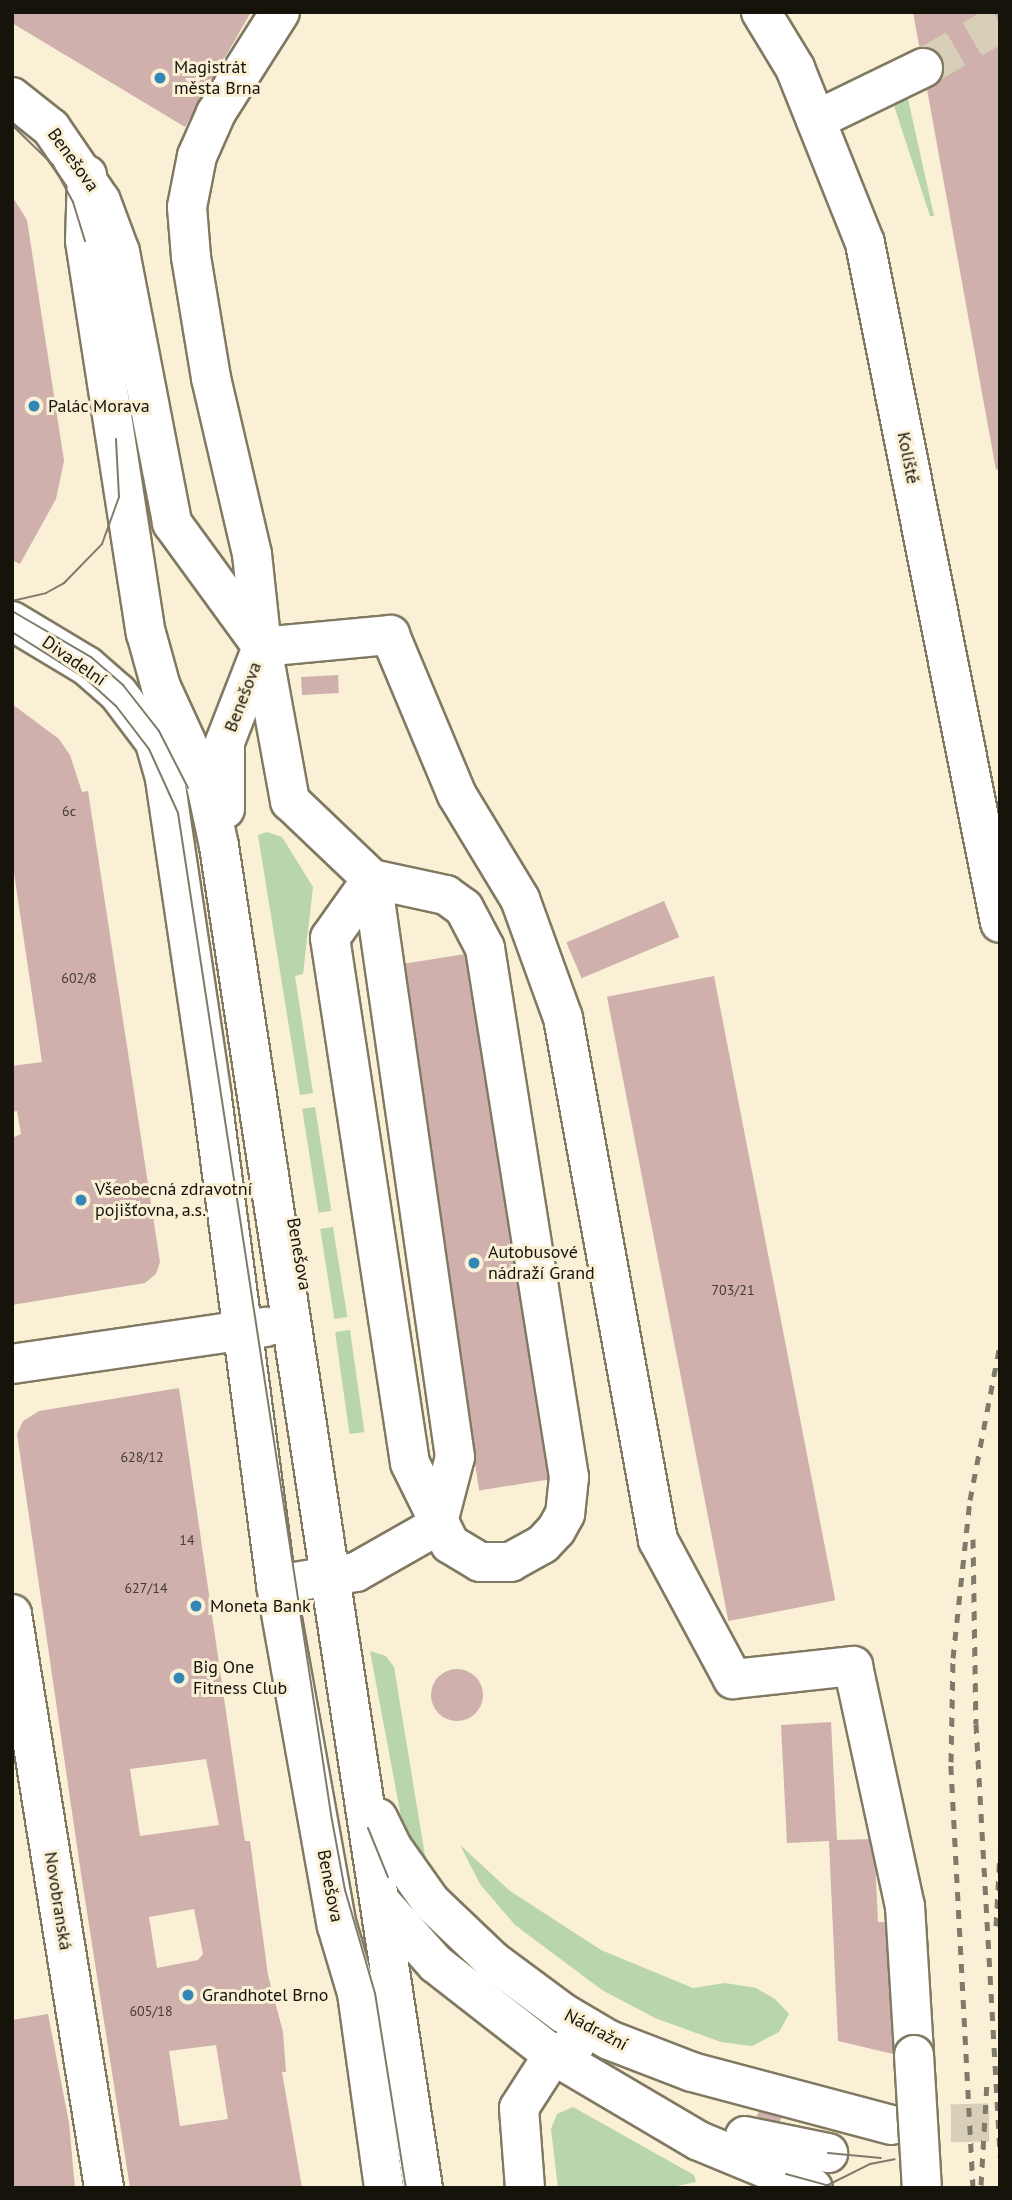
<!DOCTYPE html>
<html>
<head>
<meta charset="utf-8">
<style>
  body { margin:0 }
  #map { position:relative; width:1012px; height:2200px; overflow:hidden; background:#f9f0d6; font-family:"PT Sans",sans-serif }
  div>[style] { position:absolute }
  .green>* { inset:0; background:#b8d5ab; transform-origin:0 0 }
  .building>* { inset:0; background:#cfb0ad; transform-origin:0 0 }
  .round { border-radius:50% }
  .minor-tunnel>* { height:38px; margin-top:-19px; transform-origin:0; background:repeating-linear-gradient(90deg,#d7cfb7 0 38px,transparent 0 57px) }
  .roads { filter:drop-shadow(2px 0 #817962) drop-shadow(-2px 0 #817962) drop-shadow(0 2px #817962) drop-shadow(0 -2px #817962) }
  .minor>* { height:38px; margin:-19px; padding:0 19px; transform-origin:19px; border-radius:19px; background:#fff }
  .major>* { height:38px; margin:-19px; padding:0 19px; transform-origin:19px; border-radius:19px; background:#fff }
  .tram>* { height:2px; margin:-1px; padding:0 1px; transform-origin:1px; border-radius:1px; background:#7f7a69 }
  .rail>* { height:5px; margin-top:-2.5px; transform-origin:0; background:repeating-linear-gradient(90deg,#7f7a69 0 9px,transparent 0 18px) }
  .bridges { filter:drop-shadow(2px 0 #817962) drop-shadow(-2px 0 #817962) drop-shadow(0 2px #817962) drop-shadow(0 -2px #817962) }
  .minor-bridge>* { height:38px; margin:-19px; padding:0 19px; transform-origin:19px; border-radius:19px; background:#fff }
  .dots>* { width:19px; height:19px; translate:-50% -50%; box-sizing:border-box; border:4px solid #f9f0d6; border-radius:50% }
  span { translate:-50% -50%; white-space:nowrap; text-align:center; line-height:1.15; -webkit-text-stroke:6px #f9f0d6; paint-order:stroke }
  .number-label { font-size:14px; color:#443a33 }
  .number-label span { -webkit-text-stroke-width:0 }
  .poi-label { font-size:18px; color:#16130a }
  .left { translate:0 -50%; text-align:left }
  .street-label { font-size:18px; color:#16130a }
  .frame { position:absolute; inset:0; border:14px solid #16130a; pointer-events:none }
</style>
</head>
<body>
<div id="map">
  <div class="green">
    <div style="clip-path:polygon(902px 72px,934px 216px,930px 216px,888px 87px)"></div>
    <div style="clip-path:polygon(267px 832px,282px 837px,313px 887px,303px 974px,295px 976px,313px 1093px,300px 1095px,258px 835px)"></div>
    <div style="left:315px;top:1107px;width:105px;height:13px;rotate:81deg"></div>
    <div style="left:333px;top:1227px;width:91px;height:13px;rotate:81deg"></div>
    <div style="left:350px;top:1330px;width:103px;height:15px;rotate:82deg"></div>
    <div style="clip-path:polygon(370px 1651px,386px 1656px,394px 1667px,429px 1880px,402px 1822px)"></div>
    <div style="clip-path:polygon(460px 1845px,510px 1891px,601px 1950px,693px 1988px,725px 1983px,756px 1988px,775px 1999px,789px 2014px,779px 2032px,752px 2046px,721px 2042px,655px 2018px,602px 1990px,515px 1925px,480px 1884px)"></div>
    <div style="clip-path:polygon(573px 2107px,694px 2175px,696px 2182px,667px 2188px,558px 2188px,551px 2129px,557px 2114px)"></div>
  </div>
  <div class="building">
    <div style="clip-path:polygon(12px 12px,251px 12px,185px 127px,12px 23px)"></div>
    <div style="clip-path:polygon(913px 12px,1000px 12px,1000px 467px,996px 470px)"></div>
    <div style="clip-path:polygon(12px 196px,27px 220px,64px 461px,56px 499px,20px 564px,12px 560px)"></div>
    <div style="left:338px;top:675px;width:18px;height:37px;rotate:87deg"></div>
    <div style="clip-path:polygon(12px 704px,59px 739px,70px 755px,82px 792px,88px 791px,160px 1262px,156px 1274px,145px 1283px,12px 1305px,12px 1138px,21px 1134px,17px 1111px,12px 1112px,12px 1066px,42px 1062px,14px 873px)"></div>
    <div style="left:664px;top:901px;width:39px;height:106px;rotate:67deg"></div>
    <div style="left:478px;top:952px;width:532px;height:83px;rotate:81deg"></div>
    <div style="left:714px;top:976px;width:636px;height:109px;rotate:79deg"></div>
    <div style="clip-path:polygon(evenodd,179px 1388px,242px 1822px,245px 1841px,250px 1841px,268px 1975px,283px 2032px,286px 2072px,282px 2072px,302px 2188px,130px 2188px,80px 1867px,17px 1434px,23px 1421px,39px 1411px,179px 1388px,206px 1759px,219px 1825px,140px 1836px,130px 1769px,206px 1759px,179px 1388px,194px 1909px,203px 1954px,198px 1960px,157px 1968px,149px 1917px,194px 1909px,179px 1388px,216px 2045px,228px 2119px,180px 2126px,169px 2051px,216px 2045px)"></div>
    <div class="round" style="left:431px;top:1669px;width:52px;height:52px"></div>
    <div style="clip-path:polygon(831px 1722px,837px 1840px,874px 1839px,878px 1922px,886px 1922px,893px 2054px,838px 2041px,829px 1841px,787px 1843px,781px 1725px)"></div>
    <div style="clip-path:polygon(48px 2014px,69px 2123px,75px 2188px,12px 2188px,12px 2020px)"></div>
    <div style="left:761px;top:2107px;width:23px;height:10px;rotate:25deg"></div>
  </div>
  <div class="minor-tunnel">
    <div style="left:923px;top:68px;width:89px;rotate:-30.3deg"></div>
    <div style="left:894px;top:2125px;width:106px;rotate:-1.6deg"></div>
  </div>
  <div class="roads">
    <div class="minor">
      <div style="left:280px;top:12px;width:120px;rotate:122.4deg"></div>
      <div style="left:216px;top:113px;width:47px;rotate:113.8deg"></div>
      <div style="left:197px;top:156px;width:52px;rotate:101.1deg"></div>
      <div style="left:187px;top:207px;width:50px;rotate:85.4deg"></div>
      <div style="left:191px;top:257px;width:123px;rotate:80.6deg"></div>
      <div style="left:211px;top:378px;width:181px;rotate:76.9deg"></div>
      <div style="left:252px;top:554px;width:94px;rotate:83.9deg"></div>
      <div style="left:262px;top:647px;width:157px;rotate:79.7deg"></div>
      <div style="left:290px;top:801px;width:113px;rotate:43.6deg"></div>
      <div style="left:372px;top:879px;width:76px;rotate:12.2deg"></div>
      <div style="left:446px;top:895px;width:22px;rotate:36deg"></div>
      <div style="left:464px;top:908px;width:45px;rotate:62.3deg"></div>
      <div style="left:485px;top:948px;width:536px;rotate:80.98deg"></div>
      <div style="left:569px;top:1477px;width:37px;rotate:96deg"></div>
      <div style="left:565px;top:1514px;width:18px;rotate:119deg"></div>
      <div style="left:556px;top:1530px;width:19px;rotate:133deg"></div>
      <div style="left:543px;top:1544px;width:37px;rotate:151deg"></div>
      <div style="left:511px;top:1562px;width:31px;rotate:180deg"></div>
      <div style="left:480px;top:1562px;width:35px;rotate:-149deg"></div>
      <div style="left:450px;top:1544px;width:90px;rotate:-116.3deg"></div>
      <div style="left:410px;top:1463px;width:531px;rotate:-98.66deg"></div>
      <div style="left:330px;top:938px;width:72px;rotate:-54.6deg"></div>
      <div style="left:12px;top:97px;width:50px;rotate:38.5deg"></div>
      <div style="left:51px;top:128px;width:88px;rotate:55.6deg"></div>
      <div style="left:101px;top:201px;width:54px;rotate:69.6deg"></div>
      <div style="left:120px;top:252px;width:276px;rotate:79.1deg"></div>
      <div style="left:172px;top:523px;width:151px;rotate:53.9deg"></div>
      <div style="left:816px;top:120px;width:119px;rotate:-25.9deg"></div>
      <div style="left:87px;top:175px;width:66px;rotate:91.7deg"></div>
      <div style="left:85px;top:241px;width:397px;rotate:81.2deg"></div>
      <div style="left:146px;top:633px;width:56px;rotate:74.5deg"></div>
      <div style="left:161px;top:687px;width:108px;rotate:65.3deg"></div>
      <div style="left:206px;top:785px;width:62px;rotate:78deg"></div>
      <div style="left:219px;top:846px;width:1357px;rotate:81.36deg"></div>
      <div style="left:12px;top:621px;width:87px;rotate:31deg"></div>
      <div style="left:87px;top:666px;width:41px;rotate:41.1deg"></div>
      <div style="left:118px;top:693px;width:86px;rotate:53deg"></div>
      <div style="left:262px;top:647px;width:129px;rotate:-5.4deg"></div>
      <div style="left:390px;top:635px;width:173px;rotate:67.3deg"></div>
      <div style="left:457px;top:795px;width:122px;rotate:58.8deg"></div>
      <div style="left:520px;top:899px;width:127px;rotate:70.1deg"></div>
      <div style="left:563px;top:1018px;width:531px;rotate:79.69deg"></div>
      <div style="left:658px;top:1540px;width:158px;rotate:61.7deg"></div>
      <div style="left:733px;top:1679px;width:121px;rotate:-6.2deg"></div>
      <div style="left:853px;top:1666px;width:246px;rotate:77.8deg"></div>
      <div style="left:905px;top:1906px;width:149px;rotate:86.5deg"></div>
      <div style="left:155px;top:743px;width:37px;rotate:74deg"></div>
      <div style="left:165px;top:779px;width:322px;rotate:81.6deg"></div>
      <div style="left:212px;top:1098px;width:491px;rotate:82.5deg"></div>
      <div style="left:276px;top:1585px;width:346px;rotate:79.9deg"></div>
      <div style="left:337px;top:1926px;width:70px;rotate:73.4deg"></div>
      <div style="left:357px;top:1993px;width:197px;rotate:82.1deg"></div>
      <div style="left:225px;top:809px;width:67px;rotate:-90deg"></div>
      <div style="left:225px;top:742px;width:102px;rotate:-68.7deg"></div>
      <div style="left:12px;top:1364px;width:257px;rotate:-8.3deg"></div>
      <div style="left:276px;top:1585px;width:81px;rotate:-9.2deg"></div>
      <div style="left:356px;top:1572px;width:93px;rotate:-29.6deg"></div>
      <div style="left:437px;top:1526px;width:71px;rotate:-75.4deg"></div>
      <div style="left:455px;top:1457px;width:584px;rotate:-98.17deg"></div>
      <div style="left:12px;top:1614px;width:581px;rotate:80.89deg"></div>
      <div style="left:378px;top:1818px;width:32px;rotate:64deg"></div>
      <div style="left:392px;top:1847px;width:67px;rotate:54.7deg"></div>
      <div style="left:431px;top:1902px;width:86px;rotate:43.6deg"></div>
      <div style="left:493px;top:1961px;width:87px;rotate:36.6deg"></div>
      <div style="left:563px;top:2013px;width:53px;rotate:30.4deg"></div>
      <div style="left:609px;top:2040px;width:89px;rotate:21.1deg"></div>
      <div style="left:692px;top:2072px;width:206px;rotate:14.9deg"></div>
      <div style="left:380px;top:1901px;width:84px;rotate:48.4deg"></div>
      <div style="left:436px;top:1964px;width:148px;rotate:37.9deg"></div>
      <div style="left:553px;top:2055px;width:169px;rotate:30.5deg"></div>
      <div style="left:699px;top:2141px;width:123px;rotate:22.4deg"></div>
      <div style="left:745px;top:2136px;width:85px;rotate:11.6deg"></div>
      <div style="left:525px;top:2188px;width:80px;rotate:-94.3deg"></div>
      <div style="left:519px;top:2108px;width:63px;rotate:-57.3deg"></div>
      <div style="left:553px;top:2055px;width:24px;rotate:-24deg"></div>
    </div>
    <div class="major">
      <div style="left:761px;top:12px;width:66px;rotate:58.7deg"></div>
      <div style="left:795px;top:68px;width:188px;rotate:68.2deg"></div>
      <div style="left:865px;top:243px;width:693px;rotate:78.77deg"></div>
    </div>
  </div>
  <div class="tram">
    <div style="left:12px;top:125px;width:57px;rotate:44.3deg"></div>
    <div style="left:53px;top:165px;width:42px;rotate:61.6deg"></div>
    <div style="left:73px;top:202px;width:41px;rotate:72.9deg"></div>
    <div style="left:12px;top:601px;width:35px;rotate:-13deg"></div>
    <div style="left:46px;top:593px;width:21px;rotate:-29deg"></div>
    <div style="left:64px;top:583px;width:54px;rotate:-45.7deg"></div>
    <div style="left:102px;top:544px;width:50px;rotate:-70.1deg"></div>
    <div style="left:119px;top:497px;width:58px;rotate:-93deg"></div>
    <div style="left:12px;top:611px;width:91px;rotate:30.2deg"></div>
    <div style="left:91px;top:657px;width:43px;rotate:41.2deg"></div>
    <div style="left:123px;top:685px;width:58px;rotate:52deg"></div>
    <div style="left:159px;top:731px;width:64px;rotate:63deg"></div>
    <div style="left:12px;top:632px;width:86px;rotate:32.2deg"></div>
    <div style="left:85px;top:678px;width:42px;rotate:42.1deg"></div>
    <div style="left:116px;top:706px;width:54px;rotate:52.5deg"></div>
    <div style="left:149px;top:749px;width:70px;rotate:65.6deg"></div>
    <div style="left:178px;top:813px;width:1019px;rotate:81.31deg"></div>
    <div style="left:332px;top:1820px;width:71px;rotate:79.5deg"></div>
    <div style="left:345px;top:1890px;width:107px;rotate:73.8deg"></div>
    <div style="left:375px;top:1993px;width:197px;rotate:81deg"></div>
    <div style="left:368px;top:1828px;width:53px;rotate:67.8deg"></div>
    <div style="left:828px;top:2153px;width:53px;rotate:5.4deg"></div>
    <div style="left:786px;top:2174px;width:46px;rotate:15.3deg"></div>
    <div style="left:822px;top:2188px;width:54px;rotate:-26.6deg"></div>
    <div style="left:870px;top:2164px;width:25px;rotate:-11deg"></div>
  </div>
  <div class="rail">
    <div style="left:973px;top:1539px;width:185px;rotate:89.1deg"></div>
    <div style="left:976px;top:1724px;width:434px;rotate:86.8deg"></div>
    <div style="left:996px;top:1926px;width:73px;rotate:-86.9deg"></div>
    <div style="left:981px;top:2185px;width:105px;rotate:-86.7deg"></div>
    <div style="left:973px;top:2188px;width:427px;rotate:-93deg"></div>
    <div style="left:951px;top:1762px;width:104px;rotate:-88.9deg"></div>
    <div style="left:953px;top:1658px;width:159px;rotate:-83.9deg"></div>
    <div style="left:970px;top:1500px;width:159px;rotate:-79.1deg"></div>
  </div>
  <div class="bridges">
    <div class="minor-bridge">
      <div style="left:914px;top:2055px;width:133px;rotate:86.6deg"></div>
    </div>
  </div>
  <div class="dots">
    <div style="left:160px;top:78px;background:#3387b7"></div>
    <div style="left:34px;top:406px;background:#3387b7"></div>
    <div style="left:81px;top:1200px;background:#3387b7"></div>
    <div style="left:474px;top:1263px;background:#3387b7"></div>
    <div style="left:196px;top:1606px;background:#3387b7"></div>
    <div style="left:179px;top:1678px;background:#3387b7"></div>
    <div style="left:188px;top:1995px;background:#3387b7"></div>
  </div>
  <div class="number-label">
    <span style="left:69px;top:811px">6c</span>
    <span style="left:79px;top:978px">602/8</span>
    <span style="left:733px;top:1290px">703/21</span>
    <span style="left:142px;top:1457px">628/12</span>
    <span style="left:187px;top:1540px">14</span>
    <span style="left:146px;top:1588px">627/14</span>
    <span style="left:151px;top:2011px">605/18</span>
  </div>
  <div class="poi-label">
    <span class="left" style="left:174px;top:78px">Magistrát<br>města Brna</span>
    <span class="left" style="left:48px;top:406px">Palác Morava</span>
    <span class="left" style="left:95px;top:1200px">Všeobecná zdravotní<br>pojišťovna, a.s.</span>
    <span class="left" style="left:488px;top:1263px">Autobusové<br>nádraží Grand</span>
    <span class="left" style="left:210px;top:1606px">Moneta Bank</span>
    <span class="left" style="left:193px;top:1678px">Big One<br>Fitness Club</span>
    <span class="left" style="left:202px;top:1995px">Grandhotel Brno</span>
  </div>
  <div class="street-label">
    <span style="left:73px;top:160px;rotate:54deg">Benešova</span>
    <span style="left:908px;top:458px;rotate:79deg">Koliště</span>
    <span style="left:74px;top:661px;rotate:35deg">Divadelní</span>
    <span style="left:243px;top:697px;rotate:-69deg">Benešova</span>
    <span style="left:299px;top:1254px;rotate:80deg">Benešova</span>
    <span style="left:330px;top:1886px;rotate:79deg">Benešova</span>
    <span style="left:58px;top:1901px;rotate:81deg">Novobranská</span>
    <span style="left:596px;top:2030px;rotate:28deg">Nádražní</span>
  </div>
  <div class="frame"></div>
</div>
</body>
</html>
